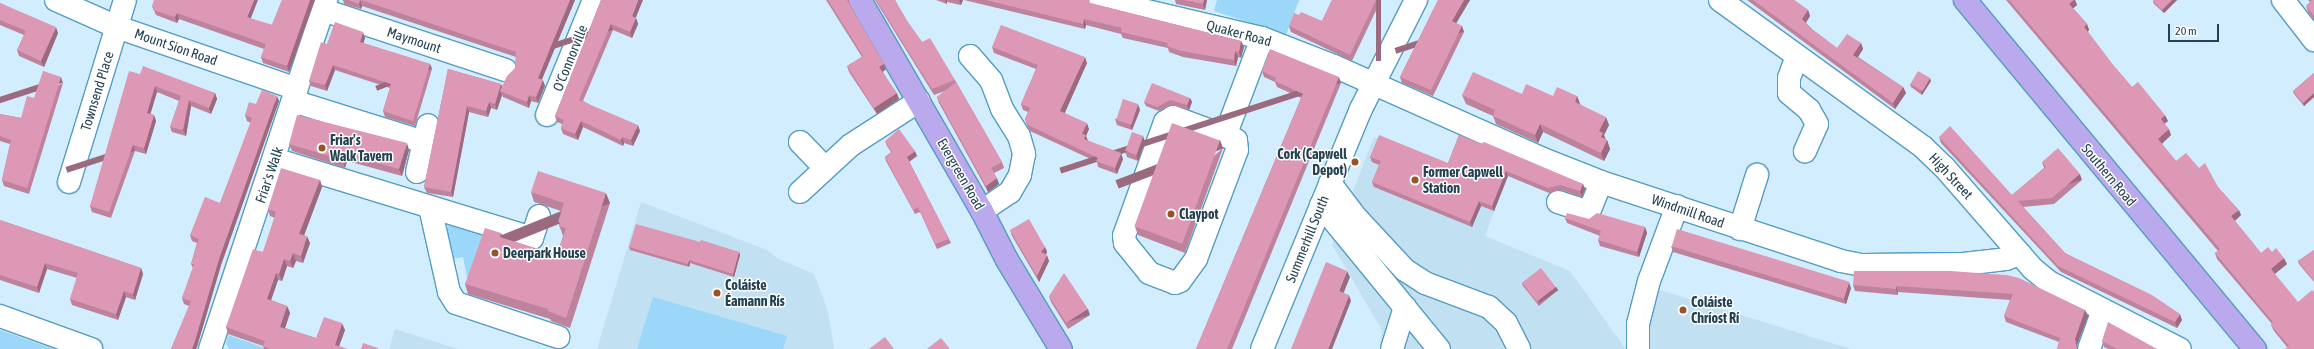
<!DOCTYPE html>
<html>
<head>
<meta charset="utf-8">
<style>
  body { margin:0 }
  #map { position:relative; width:2314px; height:349px; overflow:hidden; background:#d2edfd; font-family:"Asap Condensed",sans-serif }
  div>[style] { position:absolute }
  .built>* { inset:0; background:#c1e0f1 }
  .green>* { inset:0; background:#9bd7f8 }
  .roads { filter:drop-shadow(1px 0 #559cc1) drop-shadow(-1px 0 #559cc1) drop-shadow(0 1px #559cc1) drop-shadow(0 -1px #559cc1) }
  .minor>* { height:22px; margin:-11px; padding:0 11px; transform-origin:11px; border-radius:11px; background:#fff }
  .major>* { height:22px; margin:-11px; padding:0 11px; transform-origin:11px; border-radius:11px; background:#bba9ee }
  .wall>* { inset:0; background:#be839c }
  .shaded-wall>* { inset:0; background:#9b6a7f; transform-origin:0 0 }
  .building>* { inset:0; background:#dd98b5; transform-origin:0 0 }
  .dots>* { width:11px; height:11px; translate:-50% -50%; box-sizing:border-box; border:2px solid #fff; border-radius:50% }
  span { translate:-50% -50%; white-space:nowrap; text-align:center; line-height:1.15; -webkit-text-stroke:3px #fff; paint-order:stroke }
  .street-label { font-size:14px; color:#234151 }
  .poi-label { font-size:14px; color:#234151; font-weight:700 }
  .left { translate:0 -50%; text-align:left }
  .right { translate:-100% -50%; text-align:right }
  .scale { position:absolute; left:2168px; top:24px; width:51px; height:18px; box-sizing:border-box; border:2px solid #234151; border-top:0; padding-left:5px; font-size:12px; line-height:14px; white-space:nowrap; color:#234151; -webkit-text-stroke:3px #fff; paint-order:stroke }
</style>
</head>
<body>
<div id="map">
  <div class="built">
    <div style="clip-path:polygon(1374px 137px,1438px 163px,1499px 199px,1485px 236px,1570px 271px,1625px 348px,1650px 287px,1851px 349px,1380px 349px,1382px 330px,1332px 245px)"></div>
    <div style="clip-path:polygon(641px 202px,767px 250px,777px 258px,814px 274px,828px 311px,834px 349px,597px 349px)"></div>
    <div style="clip-path:polygon(395px 329px,458px 349px,389px 349px)"></div>
  </div>
  <div class="green">
    <div style="clip-path:polygon(1217px 0,1299px 0,1286px 35px,1214px 11px)"></div>
    <div style="clip-path:polygon(454px 223px,484px 231px,468px 282px,463px 257px,453px 259px,447px 230px,448px 226px)"></div>
    <div style="clip-path:polygon(653px 297px,787px 336px,783px 349px,637px 349px)"></div>
    <div style="clip-path:polygon(0 330px,54px 349px,0 349px)"></div>
    <div style="clip-path:polygon(228px 335px,265px 348px,265px 349px,229px 349px,226px 343px)"></div>
  </div>
  <div class="roads">
    <div class="minor">
      <div style="left:56px;top:0;width:67px;rotate:23.9deg"></div>
      <div style="left:117px;top:27px;width:190px;rotate:19deg"></div>
      <div style="left:1100px;top:0;width:166px;rotate:13.2deg"></div>
      <div style="left:1262px;top:38px;width:77px;rotate:21.3deg"></div>
      <div style="left:1334px;top:66px;width:229px;rotate:24deg"></div>
      <div style="left:1543px;top:159px;width:62px;rotate:21.6deg"></div>
      <div style="left:1601px;top:182px;width:253px;rotate:18.2deg"></div>
      <div style="left:1841px;top:261px;width:21px;rotate:11deg"></div>
      <div style="left:1862px;top:265px;width:101px;rotate:-0.6deg"></div>
      <div style="left:1963px;top:264px;width:43px;rotate:-6.6deg"></div>
      <div style="left:2006px;top:259px;width:15px;rotate:-20deg"></div>
      <div style="left:1720px;top:0;width:251px;rotate:35.9deg"></div>
      <div style="left:1923px;top:147px;width:29px;rotate:44deg"></div>
      <div style="left:1944px;top:167px;width:135px;rotate:48.9deg"></div>
      <div style="left:2033px;top:269px;width:21px;rotate:39deg"></div>
      <div style="left:2049px;top:282px;width:147px;rotate:27.1deg"></div>
      <div style="left:2283px;top:0;width:51px;rotate:52.2deg"></div>
      <div style="left:323px;top:10px;width:192px;rotate:18.2deg"></div>
      <div style="left:970px;top:56px;width:32px;rotate:49deg"></div>
      <div style="left:991px;top:80px;width:31px;rotate:69deg"></div>
      <div style="left:1002px;top:109px;width:32px;rotate:58deg"></div>
      <div style="left:1019px;top:136px;width:19px;rotate:74deg"></div>
      <div style="left:1024px;top:154px;width:21px;rotate:101deg"></div>
      <div style="left:1020px;top:175px;width:20px;rotate:120deg"></div>
      <div style="left:1010px;top:192px;width:34px;rotate:146deg"></div>
      <div style="left:1797px;top:56px;width:23px;rotate:110deg"></div>
      <div style="left:1789px;top:78px;width:15px;rotate:90deg"></div>
      <div style="left:1789px;top:93px;width:26px;rotate:40deg"></div>
      <div style="left:1809px;top:110px;width:16px;rotate:60deg"></div>
      <div style="left:1817px;top:124px;width:30px;rotate:114deg"></div>
      <div style="left:293px;top:101px;width:137px;rotate:17.4deg"></div>
      <div style="left:547px;top:115px;width:124px;rotate:-67.8deg"></div>
      <div style="left:1225px;top:136px;width:55px;rotate:-159.9deg"></div>
      <div style="left:1173px;top:117px;width:9px;rotate:148deg"></div>
      <div style="left:1165px;top:122px;width:121px;rotate:109.8deg"></div>
      <div style="left:1124px;top:236px;width:7px;rotate:82deg"></div>
      <div style="left:1125px;top:243px;width:38px;rotate:51deg"></div>
      <div style="left:1149px;top:273px;width:28px;rotate:21deg"></div>
      <div style="left:1175px;top:283px;width:5px;rotate:-22deg"></div>
      <div style="left:1180px;top:281px;width:27px;rotate:-54deg"></div>
      <div style="left:1196px;top:259px;width:116px;rotate:-69.4deg"></div>
      <div style="left:1237px;top:150px;width:10px;rotate:-96deg"></div>
      <div style="left:1236px;top:140px;width:12px;rotate:-160deg"></div>
      <div style="left:1225px;top:136px;width:105px;rotate:-69.3deg"></div>
      <div style="left:800px;top:142px;width:36px;rotate:46deg"></div>
      <div style="left:274px;top:159px;width:270px;rotate:17deg"></div>
      <div style="left:532px;top:238px;width:23px;rotate:-72deg"></div>
      <div style="left:417px;top:172px;width:48px;rotate:-76.8deg"></div>
      <div style="left:69px;top:182px;width:190px;rotate:-72.9deg"></div>
      <div style="left:1330px;top:183px;width:39px;rotate:53deg"></div>
      <div style="left:1353px;top:214px;width:76px;rotate:47.1deg"></div>
      <div style="left:1405px;top:270px;width:24px;rotate:33deg"></div>
      <div style="left:1425px;top:283px;width:68px;rotate:20.6deg"></div>
      <div style="left:1489px;top:307px;width:23px;rotate:43deg"></div>
      <div style="left:1506px;top:323px;width:29px;rotate:63deg"></div>
      <div style="left:800px;top:192px;width:69px;rotate:-42.7deg"></div>
      <div style="left:851px;top:145px;width:81px;rotate:-32.9deg"></div>
      <div style="left:1558px;top:202px;width:33px;rotate:18deg"></div>
      <div style="left:1589px;top:212px;width:32px;rotate:-68deg"></div>
      <div style="left:1321px;top:205px;width:186px;rotate:50.7deg"></div>
      <div style="left:430px;top:207px;width:87px;rotate:77.4deg"></div>
      <div style="left:449px;top:292px;width:13px;rotate:58deg"></div>
      <div style="left:456px;top:303px;width:108px;rotate:18.4deg"></div>
      <div style="left:1740px;top:229px;width:57px;rotate:-72.5deg"></div>
      <div style="left:0;top:316px;width:97px;rotate:19.9deg"></div>
      <div style="left:210px;top:349px;width:368px;rotate:-71.6deg"></div>
      <div style="left:1262px;top:349px;width:260px;rotate:-67.6deg"></div>
      <div style="left:1361px;top:109px;width:122px;rotate:-63.2deg"></div>
      <div style="left:1392px;top:349px;width:44px;rotate:-72.8deg"></div>
      <div style="left:1638px;top:349px;width:25px;rotate:-90deg"></div>
      <div style="left:1638px;top:324px;width:44px;rotate:-75.7deg"></div>
      <div style="left:1649px;top:281px;width:80px;rotate:-69.5deg"></div>
      <div style="left:2089px;top:349px;width:41px;rotate:-70.3deg"></div>
    </div>
    <div class="major">
      <div style="left:860px;top:0;width:244px;rotate:60deg"></div>
      <div style="left:982px;top:211px;width:55px;rotate:63deg"></div>
      <div style="left:1007px;top:260px;width:104px;rotate:58.8deg"></div>
      <div style="left:1965px;top:0;width:454px;rotate:50.3deg"></div>
    </div>
  </div>
  <div class="wall">
    <div style="clip-path:polygon(282px 0,315px 0,289px 72px,263px 63px,261px 57px,264px 49px,179px 19px,177px 23px,156px 15px,152px 6px,251px 19px,272px 25px)"></div>
    <div style="clip-path:polygon(343px 0,575px 0,542px 79px,545px 86px,538px 103px,531px 101px,529px 108px,503px 97px,502px 95px,497px 110px,491px 108px,488px 117px,469px 112px,453px 197px,427px 193px,424px 187px,448px 69px,501px 84px,502px 87px,515px 68px,516px 57px,362px 6px,361px 9px,344px 4px)"></div>
    <div style="clip-path:polygon(601px 0,636px 18px,638px 24px,632px 38px,613px 30px,583px 101px,640px 131px,633px 146px,624px 143px,623px 146px,583px 127px,578px 140px,563px 134px,561px 128px,562px 124px,557px 122px,555px 116px)"></div>
    <div style="clip-path:polygon(826px 0,849px 0,849px 4px,884px 64px,886px 69px,883px 72px,899px 99px,877px 114px,849px 72px,847px 66px,862px 57px)"></div>
    <div style="clip-path:polygon(875px 0,895px 0,907px 21px,922px 42px,955px 80px,1002px 162px,1004px 168px,994px 173px,999px 184px,988px 192px,939px 103px,937px 97px,945px 91px,934px 95px)"></div>
    <div style="clip-path:polygon(936px 0,963px 0,961px 5px,947px 2px,947px 4px)"></div>
    <div style="clip-path:polygon(964px 0,1089px 0,1090px 3px,1241px 41px,1244px 47px,1241px 58px,1238px 57px,1236px 66px,1183px 57px,1169px 52px,1168px 48px,1123px 38px,1121px 34px,1086px 25px,1085px 29px)"></div>
    <div style="clip-path:polygon(1175px 0,1207px 0,1205px 10px,1176px 4px)"></div>
    <div style="clip-path:polygon(1332px 0,1381px 0,1352px 61px,1291px 32px,1289px 26px,1299px 15px,1322px 21px)"></div>
    <div style="clip-path:polygon(1438px 0,1470px 0,1456px 23px,1462px 26px,1464px 32px,1433px 96px,1402px 83px,1400px 77px)"></div>
    <div style="clip-path:polygon(1747px 0,1794px 0,1808px 10px,1810px 16px,1806px 23px,1813px 30px,1837px 48px,1861px 43px,1863px 49px,1858px 57px,1903px 87px,1906px 93px,1895px 109px)"></div>
    <div style="clip-path:polygon(2006px 0,2075px 0,2077px 5px,2073px 8px,2087px 24px,2089px 30px,2088px 32px,2113px 65px,2132px 87px,2168px 121px,2164px 124px,2171px 135px,2162px 144px,2176px 161px,2199px 168px,2218px 187px,2241px 215px,2235px 221px,2261px 253px,2272px 252px,2287px 264px,2275px 274px,2314px 349px,2287px 347px,2274px 331px,2271px 325px,2272px 324px,2217px 259px,2215px 253px,2218px 251px)"></div>
    <div style="clip-path:polygon(2154px 0,2177px 0,2164px 13px,2154px 4px,2153px 1px)"></div>
    <div style="clip-path:polygon(2308px 0,2314px 0,2314px 20px,2308px 12px,2306px 6px,2310px 2px)"></div>
    <div style="clip-path:polygon(0 3px,58px 33px,44px 67px,19px 56px,17px 50px,24px 35px,0 25px)"></div>
    <div style="clip-path:polygon(365px 38px,363px 43px,430px 64px,432px 69px,415px 126px,385px 117px,383px 111px,390px 88px,335px 70px,327px 91px,311px 86px,309px 81px,327px 44px)"></div>
    <div style="clip-path:polygon(992px 47px,1087px 63px,1064px 113px,1089px 129px,1086px 136px,1088px 141px,1123px 159px,1117px 174px,1098px 167px,1097px 162px,1030px 131px,1027px 125px,1025px 119px,1028px 112px,1023px 110px,1021px 104px,1036px 69px,994px 53px)"></div>
    <div style="clip-path:polygon(1262px 71px,1341px 83px,1232px 349px,1196px 349px,1301px 98px,1277px 87px,1275px 82px,1264px 77px)"></div>
    <div style="clip-path:polygon(2314px 73px,2314px 97px,2304px 106px,2294px 94px,2293px 91px)"></div>
    <div style="clip-path:polygon(140px 74px,215px 93px,217px 99px,211px 114px,191px 106px,186px 136px,172px 132px,170px 127px,179px 101px,157px 92px,150px 114px,154px 115px,156px 121px,146px 154px,135px 151px,111px 218px,92px 212px,90px 206px)"></div>
    <div style="clip-path:polygon(1931px 81px,1922px 95px,1911px 87px,1910px 84px)"></div>
    <div style="clip-path:polygon(63px 83px,29px 194px,4px 186px,2px 180px,10px 144px,0 141px,0 114px,21px 118px,34px 98px)"></div>
    <div style="clip-path:polygon(1522px 94px,1553px 96px,1577px 96px,1580px 104px,1609px 125px,1604px 135px,1606px 140px,1607px 140px,1610px 149px,1604px 161px,1543px 132px,1538px 143px,1496px 124px,1493px 116px,1466px 104px,1462px 95px)"></div>
    <div style="clip-path:polygon(1190px 98px,1192px 102px,1189px 110px,1172px 105px,1159px 111px,1146px 106px,1144px 102px)"></div>
    <div style="clip-path:polygon(279px 101px,221px 265px,196px 349px,171px 349px,189px 306px,184px 304px,182px 298px,193px 268px,191px 264px,197px 243px,192px 241px,190px 235px,220px 203px,251px 123px,247px 121px,245px 115px,256px 104px)"></div>
    <div style="clip-path:polygon(1140px 110px,1132px 130px,1117px 125px,1115px 119px)"></div>
    <div style="clip-path:polygon(1459px 135px,1583px 184px,1585px 189px,1582px 197px,1561px 190px,1549px 193px,1508px 176px,1494px 211px,1481px 206px,1472px 227px,1374px 187px,1372px 182px,1379px 165px,1372px 162px,1370px 157px,1448px 163px)"></div>
    <div style="clip-path:polygon(1143px 136px,1145px 142px,1138px 161px,1127px 157px,1125px 151px)"></div>
    <div style="clip-path:polygon(1939px 137px,2012px 195px,2044px 168px,2042px 162px,2082px 180px,2054px 204px,2023px 207px,2065px 253px,2182px 320px,2177px 328px,2061px 272px,1941px 143px)"></div>
    <div style="clip-path:polygon(885px 141px,917px 156px,909px 161px,949px 239px,951px 243px,937px 249px,920px 212px,915px 214px,886px 161px,885px 157px,891px 152px,887px 146px)"></div>
    <div style="clip-path:polygon(289px 144px,409px 150px,402px 176px,347px 161px,345px 168px,292px 151px)"></div>
    <div style="clip-path:polygon(1223px 148px,1185px 253px,1138px 235px,1135px 227px)"></div>
    <div style="clip-path:polygon(320px 180px,322px 187px,304px 235px,310px 243px,303px 263px,296px 261px,293px 268px,287px 266px,282px 281px,278px 280px,271px 300px,287px 306px,290px 313px,285px 328px,316px 338px,345px 330px,339px 346px,347px 349px,264px 349px,263px 346px,228px 334px,226px 327px,263px 252px,275px 218px,270px 216px,268px 209px)"></div>
    <div style="clip-path:polygon(531px 192px,610px 203px,570px 328px,551px 321px,550px 319px,468px 294px,465px 284px,501px 233px,503px 238px,557px 255px,563px 236px,558px 222px,561px 211px,534px 202px)"></div>
    <div style="clip-path:polygon(1565px 218px,1589px 219px,1645px 227px,1647px 233px,1639px 257px,1600px 246px,1598px 240px,1600px 236px,1567px 223px)"></div>
    <div style="clip-path:polygon(0 220px,141px 268px,143px 274px,135px 300px,126px 297px,118px 320px,72px 305px,70px 299px,77px 278px,47px 269px,39px 293px,0 280px)"></div>
    <div style="clip-path:polygon(1010px 230px,1045px 247px,1047px 252px,1046px 255px,1049px 261px,1039px 282px,1012px 236px)"></div>
    <div style="clip-path:polygon(700px 242px,739px 252px,740px 255px,734px 277px,690px 263px,689px 267px,630px 250px,629px 247px)"></div>
    <div style="clip-path:polygon(1671px 246px,1851px 288px,1846px 304px,1673px 252px)"></div>
    <div style="clip-path:polygon(2314px 250px,2314px 282px,2299px 264px,2298px 261px)"></div>
    <div style="clip-path:polygon(1950px 271px,2085px 310px,2088px 316px,2077px 345px,2078px 349px,2057px 349px,2059px 342px,2006px 322px,2004px 316px,2010px 300px,1898px 292px,1898px 295px,1855px 291px,1853px 285px)"></div>
    <div style="clip-path:polygon(1522px 283px,1556px 287px,1558px 290px,1539px 306px,1523px 286px)"></div>
    <div style="clip-path:polygon(1049px 296px,1090px 315px,1068px 329px,1051px 302px)"></div>
    <div style="clip-path:polygon(2102px 341px,2157px 349px,2108px 349px,2104px 347px)"></div>
  </div>
  <div class="shaded-wall">
    <div style="clip-path:polygon(254px 0,258px 0,249px 23px,247px 17px)"></div>
    <div style="clip-path:polygon(310px 0,315px 0,289px 72px,287px 66px)"></div>
    <div style="clip-path:polygon(360px 0,362px 6px,361px 9px,359px 4px)"></div>
    <div style="clip-path:polygon(570px 0,575px 0,540px 84px,538px 78px)"></div>
    <div style="clip-path:polygon(638px 0,643px 0,634px 22px,632px 16px)"></div>
    <div style="clip-path:polygon(945px 0,947px 0,947px 4px)"></div>
    <div style="clip-path:polygon(959px 0,963px 0,961px 5px)"></div>
    <div style="clip-path:polygon(1204px 0,1207px 0,1205px 10px,1203px 4px)"></div>
    <div style="left:1376px;top:0;width:5px;height:61px"></div>
    <div style="clip-path:polygon(1464px 0,1470px 0,1454px 27px,1452px 21px)"></div>
    <div style="clip-path:polygon(2074px 0,2075px 0,2077px 5px,2071px 10px,2069px 4px)"></div>
    <div style="clip-path:polygon(2172px 0,2177px 0,2164px 13px,2162px 10px)"></div>
    <div style="clip-path:polygon(1808px 10px,1810px 16px,1804px 25px,1802px 19px)"></div>
    <div style="clip-path:polygon(177px 13px,179px 19px,177px 23px,175px 17px)"></div>
    <div style="clip-path:polygon(636px 18px,638px 24px,632px 38px,630px 32px)"></div>
    <div style="clip-path:polygon(1084px 19px,1086px 25px,1085px 29px,1083px 24px)"></div>
    <div style="left:611px;top:24px;width:6px;height:82px;rotate:72deg"></div>
    <div style="clip-path:polygon(2087px 24px,2089px 30px,2086px 33px,2084px 27px)"></div>
    <div style="left:1462px;top:26px;width:6px;height:71px;rotate:72deg"></div>
    <div style="clip-path:polygon(56px 27px,58px 33px,44px 67px,41px 61px)"></div>
    <div style="clip-path:polygon(363px 32px,365px 38px,362px 48px,360px 42px)"></div>
    <div style="clip-path:polygon(1241px 41px,1244px 47px,1241px 58px,1239px 52px)"></div>
    <div style="clip-path:polygon(1861px 43px,1863px 49px,1856px 60px,1853px 55px)"></div>
    <div style="clip-path:polygon(1235px 51px,1238px 57px,1236px 66px,1234px 60px)"></div>
    <div style="clip-path:polygon(1085px 57px,1087px 63px,1063px 117px,1060px 111px)"></div>
    <div style="left:430px;top:64px;width:5px;height:59px;rotate:68deg"></div>
    <div style="clip-path:polygon(884px 64px,886px 69px,881px 73px,879px 67px)"></div>
    <div style="clip-path:polygon(333px 65px,335px 70px,327px 91px,325px 85px)"></div>
    <div style="left:61px;top:77px;width:6px;height:116px;rotate:72deg"></div>
    <div style="left:1339px;top:77px;width:6px;height:294px;rotate:72deg"></div>
    <div style="clip-path:polygon(1930px 78px,1931px 81px,1922px 95px,1921px 91px)"></div>
    <div style="clip-path:polygon(543px 80px,545px 86px,538px 103px,536px 97px)"></div>
    <div style="clip-path:polygon(501px 84px,503px 90px,500px 91px,502px 95px,497px 110px,495px 104px)"></div>
    <div style="clip-path:polygon(155px 86px,157px 92px,149px 119px,147px 113px)"></div>
    <div style="clip-path:polygon(1903px 87px,1906px 93px,1895px 109px,1893px 103px)"></div>
    <div style="clip-path:polygon(215px 93px,217px 99px,211px 114px,209px 108px)"></div>
    <div style="clip-path:polygon(897px 93px,899px 99px,877px 114px,874px 108px)"></div>
    <div style="clip-path:polygon(2314px 93px,2314px 97px,2304px 106px,2303px 103px)"></div>
    <div style="clip-path:polygon(529px 95px,531px 101px,529px 108px,527px 102px)"></div>
    <div style="clip-path:polygon(277px 96px,279px 101px,221px 265px,197px 347px,196px 349px,192px 349px,219px 259px)"></div>
    <div style="clip-path:polygon(1577px 96px,1580px 104px,1575px 102px)"></div>
    <div style="clip-path:polygon(1190px 98px,1192px 102px,1189px 110px,1187px 105px)"></div>
    <div style="clip-path:polygon(189px 100px,191px 106px,186px 136px,183px 130px)"></div>
    <div style="clip-path:polygon(489px 102px,491px 108px,488px 117px,486px 111px)"></div>
    <div style="clip-path:polygon(1138px 104px,1140px 110px,1132px 130px,1130px 124px)"></div>
    <div style="clip-path:polygon(467px 106px,469px 112px,453px 197px,451px 192px)"></div>
    <div style="clip-path:polygon(154px 115px,156px 121px,146px 154px,144px 148px)"></div>
    <div style="clip-path:polygon(2165px 115px,2168px 121px,2163px 125px,2161px 119px)"></div>
    <div style="clip-path:polygon(1606px 117px,1609px 125px,1604px 135px,1606px 141px,1604px 146px,1599px 131px)"></div>
    <div style="clip-path:polygon(581px 121px,583px 127px,578px 140px,575px 134px)"></div>
    <div style="clip-path:polygon(1087px 123px,1089px 129px,1086px 136px,1088px 141px,1086px 145px,1082px 134px)"></div>
    <div style="clip-path:polygon(1540px 124px,1543px 132px,1538px 143px,1535px 135px)"></div>
    <div style="clip-path:polygon(638px 125px,640px 131px,633px 146px,631px 140px)"></div>
    <div style="clip-path:polygon(2169px 129px,2171px 135px,2160px 145px,2158px 139px)"></div>
    <div style="clip-path:polygon(1143px 136px,1145px 142px,1138px 161px,1136px 155px)"></div>
    <div style="clip-path:polygon(622px 137px,624px 143px,623px 146px,621px 140px)"></div>
    <div style="left:1220px;top:140px;width:9px;height:112px;rotate:69deg"></div>
    <div style="clip-path:polygon(1607px 140px,1610px 149px,1604px 161px,1601px 153px)"></div>
    <div style="clip-path:polygon(407px 143px,409px 150px,402px 176px,399px 169px)"></div>
    <div style="left:133px;top:145px;width:6px;height:71px;rotate:72deg"></div>
    <div style="clip-path:polygon(915px 151px,917px 156px,909px 162px,907px 157px)"></div>
    <div style="clip-path:polygon(1121px 153px,1123px 159px,1117px 174px,1115px 168px)"></div>
    <div style="clip-path:polygon(345px 154px,347px 161px,345px 168px,343px 160px)"></div>
    <div style="clip-path:polygon(1506px 171px,1508px 176px,1494px 211px,1492px 206px)"></div>
    <div style="left:2080px;top:174px;width:6px;height:37px;rotate:72deg"></div>
    <div style="clip-path:polygon(997px 178px,999px 184px,988px 192px,986px 186px)"></div>
    <div style="clip-path:polygon(320px 180px,322px 187px,302px 241px,299px 234px)"></div>
    <div style="clip-path:polygon(1583px 184px,1585px 189px,1582px 197px,1580px 191px)"></div>
    <div style="left:606px;top:193px;width:11px;height:131px;rotate:68deg"></div>
    <div style="clip-path:polygon(1479px 201px,1481px 206px,1472px 227px,1470px 222px)"></div>
    <div style="clip-path:polygon(2239px 210px,2241px 215px,2233px 222px,2231px 216px)"></div>
    <div style="clip-path:polygon(1645px 227px,1647px 233px,1639px 257px,1637px 252px)"></div>
    <div style="clip-path:polygon(501px 233px,505px 243px,500px 237px)"></div>
    <div style="clip-path:polygon(307px 236px,310px 243px,303px 263px,301px 256px)"></div>
    <div style="clip-path:polygon(1045px 247px,1047px 252px,1043px 258px,1041px 252px)"></div>
    <div style="clip-path:polygon(739px 252px,740px 255px,734px 277px,733px 274px)"></div>
    <div style="clip-path:polygon(293px 253px,296px 261px,293px 268px,290px 261px)"></div>
    <div style="clip-path:polygon(1047px 255px,1049px 261px,1039px 282px,1037px 276px)"></div>
    <div style="clip-path:polygon(2284px 258px,2287px 264px,2273px 275px,2271px 269px)"></div>
    <div style="clip-path:polygon(284px 259px,287px 266px,282px 281px,279px 274px)"></div>
    <div style="clip-path:polygon(689px 260px,690px 263px,689px 267px,688px 264px)"></div>
    <div style="clip-path:polygon(45px 263px,47px 269px,39px 293px,37px 287px)"></div>
    <div style="clip-path:polygon(141px 268px,143px 274px,135px 300px,133px 294px)"></div>
    <div style="clip-path:polygon(1347px 271px,1350px 277px,1342px 297px,1339px 291px)"></div>
    <div style="clip-path:polygon(276px 273px,278px 280px,269px 306px,267px 299px)"></div>
    <div style="clip-path:polygon(1849px 282px,1851px 288px,1846px 304px,1844px 299px)"></div>
    <div style="clip-path:polygon(1896px 286px,1898px 292px,1898px 295px,1896px 289px)"></div>
    <div style="left:1556px;top:287px;width:4px;height:23px;rotate:56deg"></div>
    <div style="clip-path:polygon(124px 291px,126px 297px,118px 320px,116px 314px)"></div>
    <div style="clip-path:polygon(1349px 295px,1351px 301px,1332px 349px,1328px 349px)"></div>
    <div style="clip-path:polygon(287px 306px,290px 313px,283px 334px,280px 327px)"></div>
    <div style="left:1088px;top:309px;width:6px;height:26px;rotate:72deg"></div>
    <div style="clip-path:polygon(2085px 310px,2088px 316px,2077px 345px,2078px 349px,2077px 349px,2075px 339px)"></div>
    <div style="clip-path:polygon(2180px 314px,2182px 320px,2177px 328px,2175px 322px)"></div>
    <div style="clip-path:polygon(342px 323px,345px 330px,338px 349px,335px 345px)"></div>
  </div>
  <div class="building">
    <div style="clip-path:polygon(154px 0,254px 0,247px 17px,272px 25px,282px 0,310px 0,287px 66px,261px 57px,266px 44px,177px 13px,175px 17px,153px 10px,154px 7px,152px 6px)"></div>
    <div style="clip-path:polygon(348px 0,360px 0,359px 4px)"></div>
    <div style="clip-path:polygon(361px 0,570px 0,538px 78px,543px 80px,536px 97px,529px 95px,527px 102px,500px 91px,507px 76px,515px 68px,516px 52px)"></div>
    <div style="clip-path:polygon(601px 0,638px 0,632px 16px,636px 18px,630px 32px,611px 24px,579px 100px,638px 125px,631px 140px,622px 137px,621px 140px,581px 121px,575px 134px,561px 128px,564px 120px,555px 116px)"></div>
    <div style="clip-path:polygon(828px 0,847px 0,884px 64px,879px 67px,897px 93px,874px 108px,847px 66px,863px 56px)"></div>
    <div style="clip-path:polygon(876px 0,895px 0,907px 21px,922px 42px,930px 38px,955px 80px,932px 89px)"></div>
    <div style="clip-path:polygon(986px 0,1088px 0,1090px 3px,1241px 41px,1239px 52px,1235px 51px,1234px 60px,1181px 51px,1167px 46px,1168px 43px,1121px 32px,1122px 28px,1084px 19px,1083px 24px)"></div>
    <div style="clip-path:polygon(1184px 0,1204px 0,1203px 4px)"></div>
    <div style="clip-path:polygon(1332px 0,1376px 0,1350px 55px,1289px 26px,1294px 13px,1299px 15px,1301px 12px,1322px 21px)"></div>
    <div style="clip-path:polygon(1438px 0,1464px 0,1452px 21px,1462px 26px,1431px 90px,1400px 77px,1433px 10px)"></div>
    <div style="clip-path:polygon(1753px 0,1794px 0,1808px 10px,1802px 19px,1813px 30px,1837px 48px,1847px 34px,1861px 43px,1853px 55px,1903px 87px,1893px 103px)"></div>
    <div style="clip-path:polygon(2009px 0,2074px 0,2069px 4px,2087px 24px,2084px 27px,2113px 65px,2132px 87px,2138px 82px,2165px 115px,2161px 119px,2169px 129px,2158px 139px,2176px 161px,2186px 153px,2199px 168px,2205px 163px,2218px 187px,2239px 210px,2231px 216px,2261px 253px,2268px 247px,2272px 252px,2276px 248px,2284px 258px,2271px 269px,2298px 302px,2312px 290px,2314px 292px,2314px 349px,2285px 349px,2289px 346px,2271px 325px,2273px 322px,2215px 253px,2220px 249px)"></div>
    <div style="clip-path:polygon(2154px 0,2172px 0,2162px 10px,2153px 1px)"></div>
    <div style="clip-path:polygon(2312px 0,2314px 0,2314px 16px,2306px 6px)"></div>
    <div style="clip-path:polygon(0 3px,56px 27px,41px 61px,17px 50px,26px 31px,0 20px)"></div>
    <div style="clip-path:polygon(335px 22px,363px 32px,360px 42px,430px 64px,413px 121px,383px 111px,391px 84px,333px 65px,325px 85px,309px 81px,321px 42px,327px 44px)"></div>
    <div style="clip-path:polygon(1001px 25px,1085px 57px,1060px 111px,1087px 123px,1082px 134px,1086px 135px,1084px 139px,1121px 153px,1115px 168px,1096px 161px,1098px 158px,1028px 125px,1025px 119px,1030px 108px,1021px 104px,1038px 65px,992px 47px)"></div>
    <div style="clip-path:polygon(1270px 49px,1339px 77px,1227px 349px,1196px 349px,1303px 94px,1275px 81px,1276px 78px,1262px 71px)"></div>
    <div style="clip-path:polygon(143px 66px,215px 93px,209px 108px,189px 100px,183px 130px,170px 127px,181px 96px,155px 86px,147px 113px,154px 115px,144px 148px,133px 145px,109px 212px,90px 206px,129px 71px,140px 74px)"></div>
    <div style="clip-path:polygon(448px 69px,501px 84px,495px 104px,489px 102px,486px 111px,467px 106px,451px 192px,424px 187px)"></div>
    <div style="clip-path:polygon(43px 71px,61px 77px,27px 188px,2px 180px,11px 140px,0 136px,0 114px,21px 118px,27px 96px,34px 98px)"></div>
    <div style="left:1918px;top:71px;width:14px;height:15px;rotate:30deg"></div>
    <div style="clip-path:polygon(1473px 72px,1522px 94px,1526px 84px,1553px 96px,1557px 87px,1577px 96px,1575px 102px,1606px 117px,1599px 131px,1603px 133px,1601px 137px,1607px 140px,1601px 153px,1540px 124px,1535px 135px,1493px 116px,1495px 110px,1462px 95px)"></div>
    <div style="clip-path:polygon(2314px 73px,2314px 93px,2303px 103px,2293px 91px)"></div>
    <div style="clip-path:polygon(956px 82px,1002px 162px,991px 168px,997px 178px,986px 186px,937px 97px)"></div>
    <div style="clip-path:polygon(1152px 83px,1190px 98px,1187px 105px,1170px 100px,1157px 107px,1144px 102px)"></div>
    <div style="clip-path:polygon(262px 90px,277px 96px,219px 259px,195px 341px,192px 349px,171px 349px,191px 301px,182px 298px,194px 264px,191px 264px,199px 239px,190px 235px,205px 197px,220px 203px,252px 118px,245px 115px,249px 102px,256px 104px)"></div>
    <div style="left:1123px;top:99px;width:16px;height:22px;rotate:18deg"></div>
    <div style="clip-path:polygon(297px 115px,407px 143px,399px 169px,345px 154px,343px 160px,289px 144px)"></div>
    <div style="left:1172px;top:123px;width:51px;height:110px;rotate:20deg"></div>
    <div style="clip-path:polygon(1950px 126px,2012px 195px,2046px 167px,2042px 162px,2058px 148px,2080px 174px,2052px 198px,2018px 201px,2065px 253px,2152px 295px,2180px 314px,2175px 322px,2058px 266px,1939px 137px)"></div>
    <div style="clip-path:polygon(899px 129px,915px 151px,907px 157px,949px 239px,935px 244px,918px 207px,913px 210px,885px 157px,892px 152px,885px 141px)"></div>
    <div style="left:1132px;top:132px;width:12px;height:20px;rotate:20deg"></div>
    <div style="clip-path:polygon(1379px 135px,1448px 163px,1459px 135px,1481px 144px,1484px 142px,1583px 184px,1580px 191px,1560px 185px,1548px 188px,1506px 171px,1492px 206px,1479px 201px,1470px 222px,1372px 182px,1381px 161px,1370px 157px)"></div>
    <div style="clip-path:polygon(281px 168px,320px 180px,299px 234px,307px 236px,301px 256px,293px 253px,290px 261px,284px 259px,279px 274px,276px 273px,267px 299px,287px 306px,280px 327px,316px 338px,324px 317px,342px 323px,335px 345px,347px 349px,271px 349px,263px 346px,265px 341px,226px 327px,253px 249px,263px 252px,276px 212px,268px 209px)"></div>
    <div style="clip-path:polygon(538px 171px,606px 193px,566px 318px,548px 311px,548px 309px,465px 284px,485px 228px,501px 233px,500px 237px,503px 238px,557px 255px,566px 228px,559px 226px,560px 223px,558px 222px,564px 203px,531px 192px)"></div>
    <div style="clip-path:polygon(1567px 213px,1589px 219px,1597px 213px,1645px 227px,1637px 252px,1598px 240px,1601px 231px,1565px 218px)"></div>
    <div style="clip-path:polygon(1029px 219px,1045px 247px,1041px 252px,1047px 255px,1037px 276px,1010px 230px)"></div>
    <div style="clip-path:polygon(0 220px,141px 268px,133px 294px,124px 291px,116px 314px,70px 299px,78px 273px,45px 263px,37px 287px,0 275px)"></div>
    <div style="clip-path:polygon(636px 224px,700px 242px,701px 240px,739px 252px,733px 274px,689px 260px,688px 264px,629px 247px)"></div>
    <div style="left:1677px;top:229px;width:180px;height:18px;rotate:17deg"></div>
    <div style="clip-path:polygon(2314px 250px,2314px 281px,2298px 261px)"></div>
    <div style="clip-path:polygon(1326px 262px,1347px 271px,1339px 291px,1349px 295px,1328px 349px,1291px 349px)"></div>
    <div style="left:1541px;top:268px;width:24px;height:24px;rotate:52deg"></div>
    <div style="clip-path:polygon(1854px 271px,1950px 271px,2006px 275px,2019px 278px,2085px 310px,2075px 339px,2077px 349px,2057px 349px,2060px 338px,2004px 316px,2013px 294px,1896px 286px,1896px 289px,1853px 285px)"></div>
    <div style="clip-path:polygon(1064px 273px,1088px 309px,1066px 323px,1049px 296px)"></div>
    <div style="clip-path:polygon(2108px 322px,2157px 349px,2117px 349px,2102px 341px)"></div>
    <div style="clip-path:polygon(885px 337px,894px 349px,869px 349px)"></div>
    <div style="clip-path:polygon(941px 338px,950px 349px,927px 349px)"></div>
    <div style="clip-path:polygon(363px 343px,378px 348px,378px 349px,361px 349px)"></div>
  </div>
  <div class="dots">
    <div style="left:322px;top:148px;background:#975424"></div>
    <div style="left:1355px;top:162px;background:#975424"></div>
    <div style="left:1415px;top:180px;background:#975424"></div>
    <div style="left:1171px;top:214px;background:#975424"></div>
    <div style="left:495px;top:253px;background:#975424"></div>
    <div style="left:717px;top:293px;background:#975424"></div>
    <div style="left:1683px;top:310px;background:#975424"></div>
  </div>
  <div class="street-label">
    <span style="left:1239px;top:33px;rotate:15deg">Quaker Road</span>
    <span style="left:414px;top:40px;rotate:18deg">Maymount</span>
    <span style="left:176px;top:47px;rotate:19deg">Mount Sion Road</span>
    <span style="left:570px;top:58px;rotate:-68deg">O'Connorville</span>
    <span style="left:97px;top:91px;rotate:-73deg">Townsend Place</span>
    <span style="left:961px;top:174px;rotate:60deg">Evergreen Road</span>
    <span style="left:269px;top:175px;rotate:-71deg">Friar's Walk</span>
    <span style="left:2109px;top:175px;rotate:50deg">Southern Road</span>
    <span style="left:1951px;top:176px;rotate:47deg">High Street</span>
    <span style="left:1688px;top:211px;rotate:19deg">Windmill Road</span>
    <span style="left:1307px;top:239px;rotate:-68deg">Summerhill South</span>
  </div>
  <div class="poi-label">
    <span class="left" style="left:330px;top:148px">Friar's<br>Walk Tavern</span>
    <span class="right" style="left:1347px;top:162px">Cork (Capwell<br>Depot)</span>
    <span class="left" style="left:1423px;top:180px">Former Capwell<br>Station</span>
    <span class="left" style="left:1179px;top:214px">Claypot</span>
    <span class="left" style="left:503px;top:253px">Deerpark House</span>
    <span class="left" style="left:725px;top:293px">Coláiste<br>Éamann Rís</span>
    <span class="left" style="left:1691px;top:310px">Coláiste<br>Chríost Rí</span>
  </div>
  <div class="scale">20 m</div>
</div>
</body>
</html>
